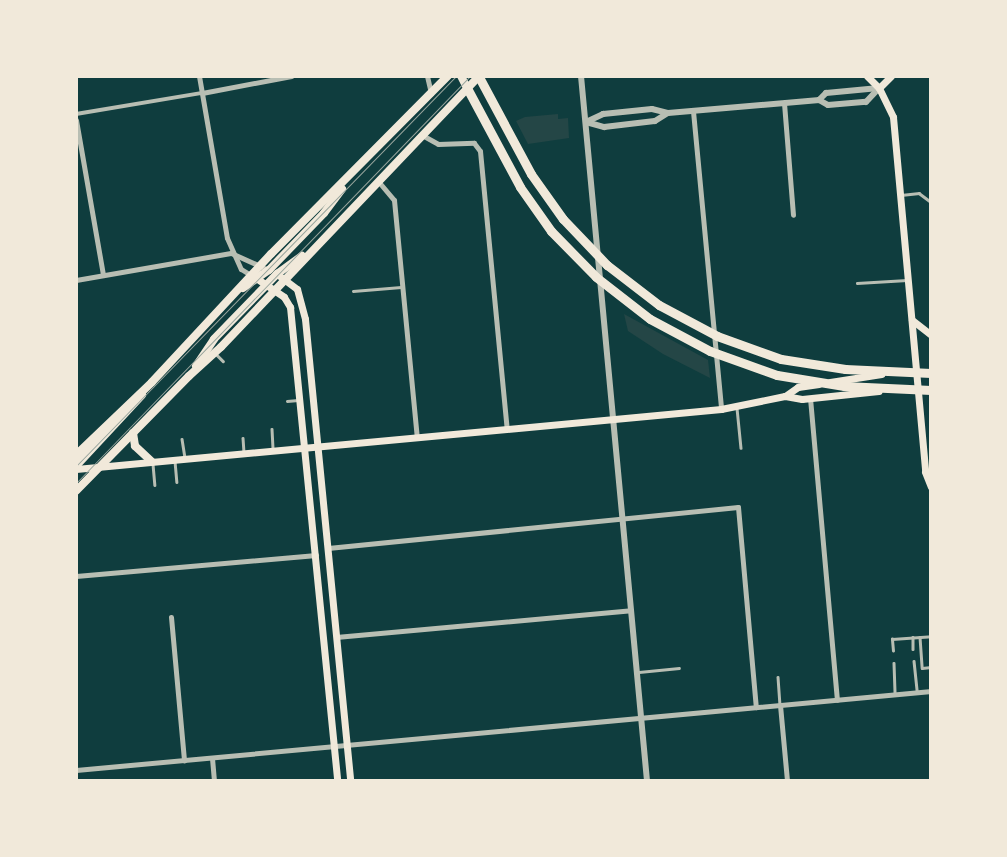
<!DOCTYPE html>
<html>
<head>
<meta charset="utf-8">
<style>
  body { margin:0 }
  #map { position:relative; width:1007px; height:857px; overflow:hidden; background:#0f3d3e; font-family:Commissioner,sans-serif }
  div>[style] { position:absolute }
  .green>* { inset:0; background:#244646 }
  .service>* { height:2.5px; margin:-1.25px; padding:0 1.25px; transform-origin:1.25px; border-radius:1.25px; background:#b8beb3 }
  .pedestrian>* { height:4px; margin:-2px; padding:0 2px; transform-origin:2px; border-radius:2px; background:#b8beb3 }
  .minor>* { height:5px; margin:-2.5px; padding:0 2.5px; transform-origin:2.5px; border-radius:2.5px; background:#b8beb3 }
  .tertiary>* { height:6px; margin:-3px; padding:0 3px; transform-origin:3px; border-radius:3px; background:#b8beb3 }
  .secondary>* { height:7px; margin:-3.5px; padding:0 3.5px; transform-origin:3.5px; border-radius:3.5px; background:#f1e9da }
  .primary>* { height:8px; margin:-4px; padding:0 4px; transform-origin:4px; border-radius:4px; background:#f1e9da }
  .motorway>* { height:9px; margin:-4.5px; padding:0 4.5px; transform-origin:4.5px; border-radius:4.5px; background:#f1e9da }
  .tram>* { height:1px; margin:-0.5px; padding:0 0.5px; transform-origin:0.5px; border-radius:0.5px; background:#97a49c }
  span { translate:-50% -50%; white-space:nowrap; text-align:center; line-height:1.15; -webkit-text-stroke:4px #f1e9da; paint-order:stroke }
  .frame { position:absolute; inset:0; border:78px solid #f1e9da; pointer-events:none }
</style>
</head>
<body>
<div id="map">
  <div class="green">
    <div style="clip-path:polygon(558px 114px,558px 119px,568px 118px,569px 138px,528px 144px,516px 121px,525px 117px)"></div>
    <div style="clip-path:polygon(624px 314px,708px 360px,710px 378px,663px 354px,628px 331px)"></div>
  </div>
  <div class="service">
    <div style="left:901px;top:195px;width:18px;rotate:-6deg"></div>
    <div style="left:919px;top:193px;width:15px;rotate:37deg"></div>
    <div style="left:857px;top:283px;width:50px;rotate:-3.4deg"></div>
    <div style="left:353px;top:291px;width:48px;rotate:-4.8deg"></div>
    <div style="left:216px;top:354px;width:10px;rotate:45deg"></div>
    <div style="left:287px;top:401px;width:11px;rotate:-5deg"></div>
    <div style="left:737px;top:408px;width:40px;rotate:84.3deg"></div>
    <div style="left:272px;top:429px;width:20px;rotate:87deg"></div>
    <div style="left:243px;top:438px;width:14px;rotate:86deg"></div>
    <div style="left:182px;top:439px;width:19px;rotate:81deg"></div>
    <div style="left:175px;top:461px;width:21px;rotate:85deg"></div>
    <div style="left:153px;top:464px;width:21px;rotate:85deg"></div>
    <div style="left:913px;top:637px;width:12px;rotate:90deg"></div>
    <div style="left:920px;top:637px;width:31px;rotate:86deg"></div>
    <div style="left:922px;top:668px;width:9px;rotate:-6deg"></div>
    <div style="left:893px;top:651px;width:12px;rotate:-95deg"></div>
    <div style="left:892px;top:639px;width:39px;rotate:-4deg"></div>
    <div style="left:914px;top:661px;width:30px;rotate:84deg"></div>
    <div style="left:894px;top:663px;width:30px;rotate:88deg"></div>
    <div style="left:639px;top:672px;width:40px;rotate:-5.7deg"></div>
    <div style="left:778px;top:677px;width:28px;rotate:86deg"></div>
    <div style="left:780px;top:781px;width:6px;rotate:-9deg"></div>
  </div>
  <div class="pedestrian">
    <div style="left:76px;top:114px;width:128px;rotate:-9.5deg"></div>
  </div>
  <div class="minor">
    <div style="left:199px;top:76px;width:164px;rotate:80.2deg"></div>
    <div style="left:227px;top:238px;width:34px;rotate:66deg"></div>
    <div style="left:241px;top:269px;width:13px;rotate:32deg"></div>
    <div style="left:427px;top:76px;width:18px;rotate:77deg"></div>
    <div style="left:202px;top:93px;width:91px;rotate:-10.8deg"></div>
    <div style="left:784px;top:103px;width:112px;rotate:85.4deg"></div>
    <div style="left:693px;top:111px;width:299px;rotate:84.6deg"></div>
    <div style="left:76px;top:120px;width:157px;rotate:80.1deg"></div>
    <div style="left:422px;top:135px;width:18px;rotate:29deg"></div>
    <div style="left:438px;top:144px;width:36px;rotate:-2deg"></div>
    <div style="left:474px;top:143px;width:10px;rotate:53deg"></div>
    <div style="left:480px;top:151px;width:279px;rotate:84.5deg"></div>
    <div style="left:378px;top:181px;width:25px;rotate:50deg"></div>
    <div style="left:394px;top:200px;width:239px;rotate:84.5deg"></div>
    <div style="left:76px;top:280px;width:157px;rotate:-9.9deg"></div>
    <div style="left:231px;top:253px;width:35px;rotate:24deg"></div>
    <div style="left:810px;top:398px;width:303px;rotate:84.9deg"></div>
    <div style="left:328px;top:548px;width:412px;rotate:-5.7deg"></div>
    <div style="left:738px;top:507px;width:201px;rotate:84.9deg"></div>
    <div style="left:76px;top:576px;width:241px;rotate:-5deg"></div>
    <div style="left:171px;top:617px;width:144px;rotate:84.8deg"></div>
    <div style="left:336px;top:637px;width:296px;rotate:-5.2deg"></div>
    <div style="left:780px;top:705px;width:76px;rotate:84.7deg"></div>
    <div style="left:212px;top:758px;width:23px;rotate:85deg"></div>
    <div style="left:76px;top:770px;width:859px;rotate:-5.28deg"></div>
  </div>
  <div class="tertiary">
    <div style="left:581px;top:76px;width:708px;rotate:84.65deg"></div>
    <div style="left:819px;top:100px;width:10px;rotate:-45deg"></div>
    <div style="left:826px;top:93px;width:53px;rotate:-5.4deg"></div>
    <div style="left:586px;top:122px;width:19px;rotate:-25deg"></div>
    <div style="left:603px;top:114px;width:49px;rotate:-5.8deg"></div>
    <div style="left:652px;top:109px;width:16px;rotate:14deg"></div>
    <div style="left:668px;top:113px;width:152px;rotate:-4.9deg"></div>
    <div style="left:819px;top:100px;width:10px;rotate:29deg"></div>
    <div style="left:828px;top:105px;width:38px;rotate:-5deg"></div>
    <div style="left:866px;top:102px;width:19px;rotate:-47deg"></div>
    <div style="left:586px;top:122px;width:19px;rotate:16deg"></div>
    <div style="left:604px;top:127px;width:51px;rotate:-6.7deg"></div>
    <div style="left:655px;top:121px;width:15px;rotate:-32deg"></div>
  </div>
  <div class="secondary">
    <div style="left:867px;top:76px;width:17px;rotate:45deg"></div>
    <div style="left:879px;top:88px;width:32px;rotate:64deg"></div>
    <div style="left:893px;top:117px;width:356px;rotate:84.8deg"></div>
    <div style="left:925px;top:472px;width:16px;rotate:68deg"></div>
    <div style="left:879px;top:88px;width:17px;rotate:-45deg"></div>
    <div style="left:277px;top:274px;width:25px;rotate:37deg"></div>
    <div style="left:297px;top:289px;width:31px;rotate:75deg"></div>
    <div style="left:305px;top:319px;width:464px;rotate:84.4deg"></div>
    <div style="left:259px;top:280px;width:30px;rotate:34deg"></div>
    <div style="left:284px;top:297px;width:12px;rotate:59deg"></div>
    <div style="left:290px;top:307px;width:476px;rotate:84.3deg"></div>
    <div style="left:912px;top:320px;width:24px;rotate:38deg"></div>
    <div style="left:830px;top:382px;width:52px;rotate:-8.9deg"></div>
    <div style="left:785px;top:396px;width:16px;rotate:-35deg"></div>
    <div style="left:798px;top:387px;width:21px;rotate:-8deg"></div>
    <div style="left:76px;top:469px;width:648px;rotate:-5.31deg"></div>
    <div style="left:721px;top:409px;width:65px;rotate:-11.5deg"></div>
    <div style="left:785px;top:396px;width:17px;rotate:10deg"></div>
    <div style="left:802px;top:399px;width:77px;rotate:-5.9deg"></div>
  </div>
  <div class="primary">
    <div style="left:461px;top:76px;width:13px;rotate:63deg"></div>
    <div style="left:243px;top:288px;width:32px;rotate:-35deg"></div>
    <div style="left:269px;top:270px;width:79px;rotate:-46deg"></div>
    <div style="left:324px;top:213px;width:30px;rotate:-53deg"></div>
    <div style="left:196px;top:366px;width:32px;rotate:-56deg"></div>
    <div style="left:214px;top:339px;width:91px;rotate:-45.9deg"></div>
    <div style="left:277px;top:274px;width:31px;rotate:-36deg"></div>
    <div style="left:133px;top:433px;width:13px;rotate:81deg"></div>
    <div style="left:135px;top:446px;width:23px;rotate:43deg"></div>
    <div style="left:76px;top:455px;width:105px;rotate:-43.8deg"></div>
    <div style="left:152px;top:382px;width:175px;rotate:-47.1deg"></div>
    <div style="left:271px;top:254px;width:251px;rotate:-45.2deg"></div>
    <div style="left:76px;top:466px;width:97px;rotate:-47.1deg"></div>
    <div style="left:76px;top:491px;width:161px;rotate:-45.5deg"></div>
    <div style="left:189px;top:376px;width:43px;rotate:-42.2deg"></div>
    <div style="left:221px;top:347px;width:374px;rotate:-46.4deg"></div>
  </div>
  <div class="motorway">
    <div style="left:479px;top:77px;width:110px;rotate:61.8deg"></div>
    <div style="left:531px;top:174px;width:55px;rotate:54.6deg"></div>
    <div style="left:563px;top:219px;width:64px;rotate:46.3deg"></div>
    <div style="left:607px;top:265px;width:66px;rotate:37.6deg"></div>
    <div style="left:659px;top:305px;width:66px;rotate:28.1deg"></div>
    <div style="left:717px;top:336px;width:68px;rotate:19.8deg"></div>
    <div style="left:781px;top:359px;width:65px;rotate:8.9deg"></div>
    <div style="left:845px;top:369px;width:86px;rotate:2.7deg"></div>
    <div style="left:467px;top:88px;width:112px;rotate:61.8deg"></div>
    <div style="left:520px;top:187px;width:54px;rotate:54.8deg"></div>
    <div style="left:551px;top:231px;width:64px;rotate:45.6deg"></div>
    <div style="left:596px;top:277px;width:68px;rotate:37.9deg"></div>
    <div style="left:650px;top:319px;width:68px;rotate:28.1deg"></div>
    <div style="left:710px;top:351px;width:71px;rotate:19.7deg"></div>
    <div style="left:777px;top:375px;width:68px;rotate:9.3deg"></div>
    <div style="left:844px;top:386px;width:87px;rotate:2.6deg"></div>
  </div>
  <div class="tram">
    <div style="left:76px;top:466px;width:545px;rotate:-45.74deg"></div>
    <div style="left:76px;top:483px;width:566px;rotate:-45.93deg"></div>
  </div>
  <div class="frame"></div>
</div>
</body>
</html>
